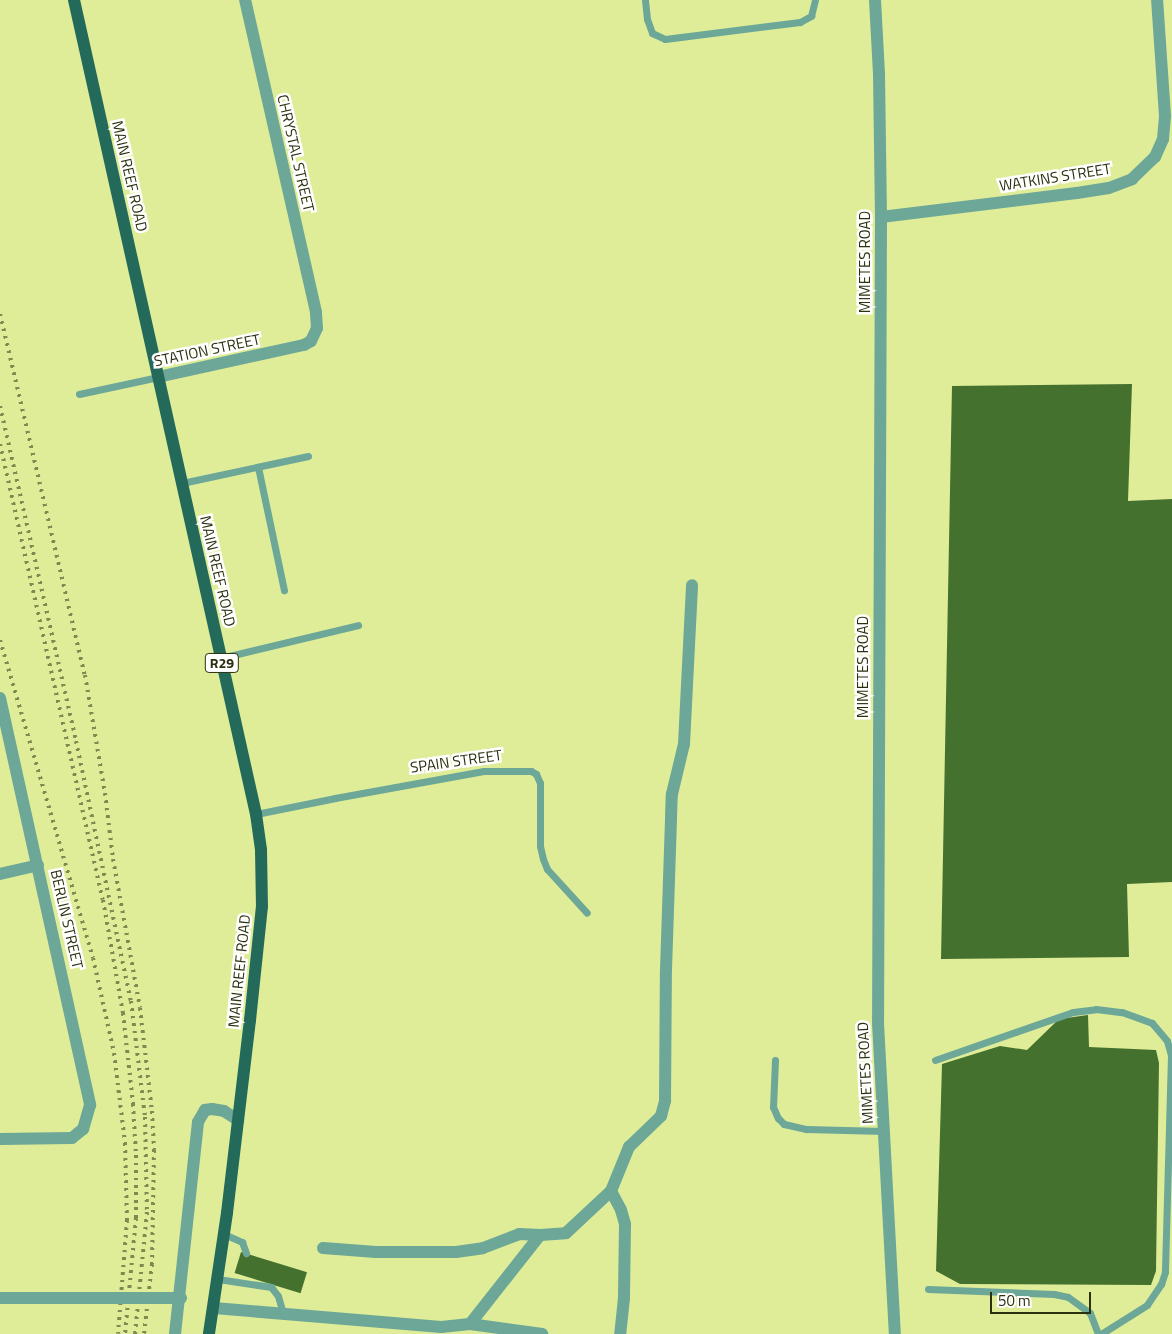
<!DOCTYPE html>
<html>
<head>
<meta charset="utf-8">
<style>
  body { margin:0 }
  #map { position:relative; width:1172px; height:1334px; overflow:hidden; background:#dfed99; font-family:"Titillium Web",sans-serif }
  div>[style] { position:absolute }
  .building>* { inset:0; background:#45712f; transform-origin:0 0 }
  .lane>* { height:7px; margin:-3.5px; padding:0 3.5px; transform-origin:3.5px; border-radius:3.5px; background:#6ca798 }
  .street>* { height:12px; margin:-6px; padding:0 6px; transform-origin:6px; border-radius:6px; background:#6ca798 }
  .primary>* { height:12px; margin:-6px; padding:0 6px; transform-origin:6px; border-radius:6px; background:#236a5b }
  .rail>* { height:4px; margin-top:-2px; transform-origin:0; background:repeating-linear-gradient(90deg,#808950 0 2.5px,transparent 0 7.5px) }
  .street-bridge>* { height:12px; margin:-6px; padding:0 6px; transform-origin:6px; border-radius:6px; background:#6ca798 }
  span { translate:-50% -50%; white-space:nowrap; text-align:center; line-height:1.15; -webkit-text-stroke:5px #fff; paint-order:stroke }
  .shield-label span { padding:1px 4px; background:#fff; border:1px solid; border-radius:4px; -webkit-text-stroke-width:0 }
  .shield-label { font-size:14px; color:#2b300e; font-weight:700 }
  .street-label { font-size:15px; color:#2b300e }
  .scale { position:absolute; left:990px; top:1292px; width:101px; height:22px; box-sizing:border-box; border:2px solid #2b300e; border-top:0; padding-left:6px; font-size:15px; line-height:18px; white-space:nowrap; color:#2b300e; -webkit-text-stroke:4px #fff; paint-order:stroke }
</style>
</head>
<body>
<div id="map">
  <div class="building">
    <div style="clip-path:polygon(1132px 384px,1128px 501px,1172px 499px,1172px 882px,1127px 884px,1129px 957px,941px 959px,952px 386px)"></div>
    <div style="clip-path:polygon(1088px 1015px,1089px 1047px,1156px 1050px,1159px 1063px,1156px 1271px,1151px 1285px,960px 1284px,936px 1271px,942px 1064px,1000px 1046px,1027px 1050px,1059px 1019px)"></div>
    <div style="left:241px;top:1252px;width:69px;height:22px;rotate:17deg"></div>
  </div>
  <div class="lane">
    <div style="left:645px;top:0;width:19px;rotate:84deg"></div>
    <div style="left:647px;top:19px;width:15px;rotate:70deg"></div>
    <div style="left:652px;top:33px;width:14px;rotate:25deg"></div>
    <div style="left:665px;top:39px;width:136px;rotate:-7.2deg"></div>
    <div style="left:800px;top:22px;width:13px;rotate:-29deg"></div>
    <div style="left:811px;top:16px;width:16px;rotate:-76deg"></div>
    <div style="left:79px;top:394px;width:81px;rotate:-12.1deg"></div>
    <div style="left:258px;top:467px;width:126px;rotate:78.1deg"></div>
    <div style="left:182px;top:483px;width:129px;rotate:-12.1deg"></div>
    <div style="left:221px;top:658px;width:141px;rotate:-13.5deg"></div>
    <div style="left:256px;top:814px;width:81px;rotate:-11.4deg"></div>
    <div style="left:335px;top:798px;width:151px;rotate:-10.3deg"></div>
    <div style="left:484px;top:771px;width:47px"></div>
    <div style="left:531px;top:771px;width:6px;rotate:31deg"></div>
    <div style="left:536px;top:774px;width:10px;rotate:66deg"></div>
    <div style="left:540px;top:783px;width:63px;rotate:90deg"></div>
    <div style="left:540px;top:846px;width:13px;rotate:77deg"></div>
    <div style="left:543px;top:859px;width:11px;rotate:68deg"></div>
    <div style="left:547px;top:869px;width:59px;rotate:47.7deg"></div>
    <div style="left:775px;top:1060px;width:47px;rotate:92.4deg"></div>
    <div style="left:773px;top:1107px;width:12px;rotate:66deg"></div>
    <div style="left:778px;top:1118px;width:8px;rotate:45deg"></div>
    <div style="left:784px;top:1124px;width:23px;rotate:13deg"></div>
    <div style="left:806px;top:1129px;width:78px;rotate:1.5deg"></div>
    <div style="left:935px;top:1060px;width:146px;rotate:-19.2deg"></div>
    <div style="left:1073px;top:1012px;width:23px;rotate:-7deg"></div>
    <div style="left:1096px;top:1009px;width:26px;rotate:7deg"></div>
    <div style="left:1122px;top:1012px;width:32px;rotate:20deg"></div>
    <div style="left:1152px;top:1023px;width:23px;rotate:50deg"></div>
    <div style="left:1167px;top:1041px;width:15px;rotate:74deg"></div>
    <div style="left:1171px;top:1055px;width:217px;rotate:91.6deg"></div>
    <div style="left:1165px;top:1272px;width:13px;rotate:108deg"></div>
    <div style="left:1161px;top:1284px;width:25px;rotate:124deg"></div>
    <div style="left:1147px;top:1305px;width:54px;rotate:147.8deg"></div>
    <div style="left:224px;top:1234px;width:20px;rotate:24deg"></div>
    <div style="left:242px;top:1242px;width:12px;rotate:70deg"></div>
    <div style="left:218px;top:1279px;width:54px;rotate:8.6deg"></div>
    <div style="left:271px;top:1287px;width:11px;rotate:52deg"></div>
    <div style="left:278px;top:1296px;width:19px;rotate:74deg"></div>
    <div style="left:928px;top:1289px;width:126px;rotate:2.3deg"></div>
    <div style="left:1054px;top:1294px;width:14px;rotate:12deg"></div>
    <div style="left:1068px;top:1297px;width:27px;rotate:36deg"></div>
    <div style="left:1090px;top:1313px;width:22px;rotate:69deg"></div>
  </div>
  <div class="street">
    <div style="left:875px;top:0;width:74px;rotate:86.9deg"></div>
    <div style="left:879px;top:74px;width:143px;rotate:89.2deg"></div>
    <div style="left:881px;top:217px;width:806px;rotate:90.21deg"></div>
    <div style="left:878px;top:1023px;width:311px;rotate:86.9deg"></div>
    <div style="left:881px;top:217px;width:197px;rotate:-7deg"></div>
    <div style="left:1077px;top:193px;width:32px;rotate:-9deg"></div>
    <div style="left:1109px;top:188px;width:25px;rotate:-21deg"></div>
    <div style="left:1132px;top:179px;width:32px;rotate:-44deg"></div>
    <div style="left:1155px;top:157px;width:20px;rotate:-66deg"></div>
    <div style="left:1163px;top:139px;width:23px;rotate:-85deg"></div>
    <div style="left:1165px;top:116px;width:116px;rotate:-93.9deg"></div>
    <div style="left:158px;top:377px;width:149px;rotate:-12.4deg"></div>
    <div style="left:304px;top:345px;width:8px;rotate:-30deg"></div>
    <div style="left:311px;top:341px;width:14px;rotate:-65deg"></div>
    <div style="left:317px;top:328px;width:16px;rotate:-94deg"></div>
    <div style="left:316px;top:312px;width:320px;rotate:-102.8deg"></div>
    <div style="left:0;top:698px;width:417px;rotate:77.5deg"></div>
    <div style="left:90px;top:1105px;width:25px;rotate:106deg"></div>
    <div style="left:83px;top:1129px;width:14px;rotate:141deg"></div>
    <div style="left:72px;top:1138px;width:72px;rotate:179.2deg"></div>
    <div style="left:0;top:874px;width:39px;rotate:-13deg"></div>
    <div style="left:611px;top:1191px;width:21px;rotate:62deg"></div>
    <div style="left:621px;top:1210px;width:15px;rotate:74deg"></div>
    <div style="left:625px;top:1224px;width:74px;rotate:90.8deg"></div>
    <div style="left:624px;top:1298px;width:36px;rotate:96deg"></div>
    <div style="left:323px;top:1248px;width:53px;rotate:4.3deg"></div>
    <div style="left:376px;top:1252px;width:80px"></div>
    <div style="left:456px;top:1252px;width:27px;rotate:-8deg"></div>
    <div style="left:483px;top:1248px;width:39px;rotate:-21deg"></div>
    <div style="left:519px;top:1234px;width:21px;rotate:3deg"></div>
    <div style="left:214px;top:1308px;width:228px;rotate:4.8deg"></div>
    <div style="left:441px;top:1327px;width:29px;rotate:-6deg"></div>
    <div style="left:470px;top:1324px;width:113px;rotate:-51.8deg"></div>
    <div style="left:540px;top:1235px;width:26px;rotate:-4deg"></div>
    <div style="left:566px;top:1233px;width:62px;rotate:-43deg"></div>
    <div style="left:611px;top:1191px;width:48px;rotate:-67.8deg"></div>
    <div style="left:629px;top:1147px;width:45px;rotate:-44.1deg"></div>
    <div style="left:661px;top:1116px;width:16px;rotate:-75deg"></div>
    <div style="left:665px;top:1101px;width:131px;rotate:-89.6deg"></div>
    <div style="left:666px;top:970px;width:153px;rotate:-88.1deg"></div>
    <div style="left:671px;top:817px;width:23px;rotate:-88deg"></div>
    <div style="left:672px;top:794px;width:51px;rotate:-76.5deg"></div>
    <div style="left:684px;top:744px;width:159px;rotate:-87.1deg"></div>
    <div style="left:470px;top:1324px;width:73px;rotate:7.9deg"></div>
    <div style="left:175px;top:1334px;width:213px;rotate:-83.8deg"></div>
    <div style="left:198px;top:1122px;width:14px;rotate:-60deg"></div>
    <div style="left:205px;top:1110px;width:7px;rotate:-8deg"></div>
    <div style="left:212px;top:1109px;width:12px;rotate:9deg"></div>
    <div style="left:224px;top:1111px;width:17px;rotate:33deg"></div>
  </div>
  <div class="primary">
    <div style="left:74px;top:0;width:834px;rotate:77.4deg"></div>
    <div style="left:256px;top:814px;width:36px;rotate:82deg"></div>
    <div style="left:261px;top:850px;width:56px;rotate:89deg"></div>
    <div style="left:262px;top:906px;width:115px;rotate:96deg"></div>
    <div style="left:250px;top:1020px;width:194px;rotate:96.8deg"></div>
    <div style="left:227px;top:1213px;width:122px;rotate:98.5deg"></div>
  </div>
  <div class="rail">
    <div style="left:0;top:314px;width:371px;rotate:76.8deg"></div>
    <div style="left:85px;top:675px;width:120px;rotate:80.4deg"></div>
    <div style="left:105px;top:793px;width:66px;rotate:83.1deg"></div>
    <div style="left:113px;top:859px;width:151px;rotate:79.7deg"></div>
    <div style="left:140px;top:1008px;width:104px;rotate:83.4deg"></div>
    <div style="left:152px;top:1111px;width:39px;rotate:87deg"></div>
    <div style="left:154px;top:1150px;width:114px;rotate:91deg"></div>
    <div style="left:152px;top:1264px;width:70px;rotate:96.5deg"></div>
    <div style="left:0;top:406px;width:344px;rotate:77.2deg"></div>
    <div style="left:76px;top:741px;width:266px;rotate:78.1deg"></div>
    <div style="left:131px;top:1001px;width:117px;rotate:83.1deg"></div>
    <div style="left:145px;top:1117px;width:95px;rotate:88.8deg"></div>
    <div style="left:147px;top:1212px;width:123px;rotate:95.6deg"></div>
    <div style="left:0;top:444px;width:467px;rotate:77.3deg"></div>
    <div style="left:103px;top:900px;width:115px;rotate:80deg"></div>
    <div style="left:123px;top:1013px;width:92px;rotate:83.7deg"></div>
    <div style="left:133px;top:1104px;width:51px;rotate:86.6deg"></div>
    <div style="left:136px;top:1155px;width:63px;rotate:90deg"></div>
    <div style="left:136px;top:1218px;width:117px;rotate:95.4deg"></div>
    <div style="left:0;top:640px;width:331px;rotate:73.7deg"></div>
    <div style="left:93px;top:958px;width:97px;rotate:77.5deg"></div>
    <div style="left:114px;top:1053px;width:91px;rotate:83deg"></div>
    <div style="left:125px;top:1143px;width:77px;rotate:88.5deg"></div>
    <div style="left:127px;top:1220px;width:114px;rotate:94.5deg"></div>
  </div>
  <div class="street-bridge">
    <div style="left:0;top:1298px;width:181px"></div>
  </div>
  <div class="shield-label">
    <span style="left:222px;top:663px">R29</span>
  </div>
  <div class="street-label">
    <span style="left:296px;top:153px;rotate:77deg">CHRYSTAL STREET</span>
    <span style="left:130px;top:176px;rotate:77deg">MAIN REEF ROAD</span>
    <span style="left:1055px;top:177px;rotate:-9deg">WATKINS STREET</span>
    <span style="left:865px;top:262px;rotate:-90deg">MIMETES ROAD</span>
    <span style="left:207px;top:350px;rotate:-12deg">STATION STREET</span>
    <span style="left:218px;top:571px;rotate:77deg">MAIN REEF ROAD</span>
    <span style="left:863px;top:667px;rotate:-90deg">MIMETES ROAD</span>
    <span style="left:456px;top:761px;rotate:-8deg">SPAIN STREET</span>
    <span style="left:67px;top:919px;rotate:77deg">BERLIN STREET</span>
    <span style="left:239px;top:971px;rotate:-84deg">MAIN REEF ROAD</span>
    <span style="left:865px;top:1073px;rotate:-93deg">MIMETES ROAD</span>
  </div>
  <div class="scale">50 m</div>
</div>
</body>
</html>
